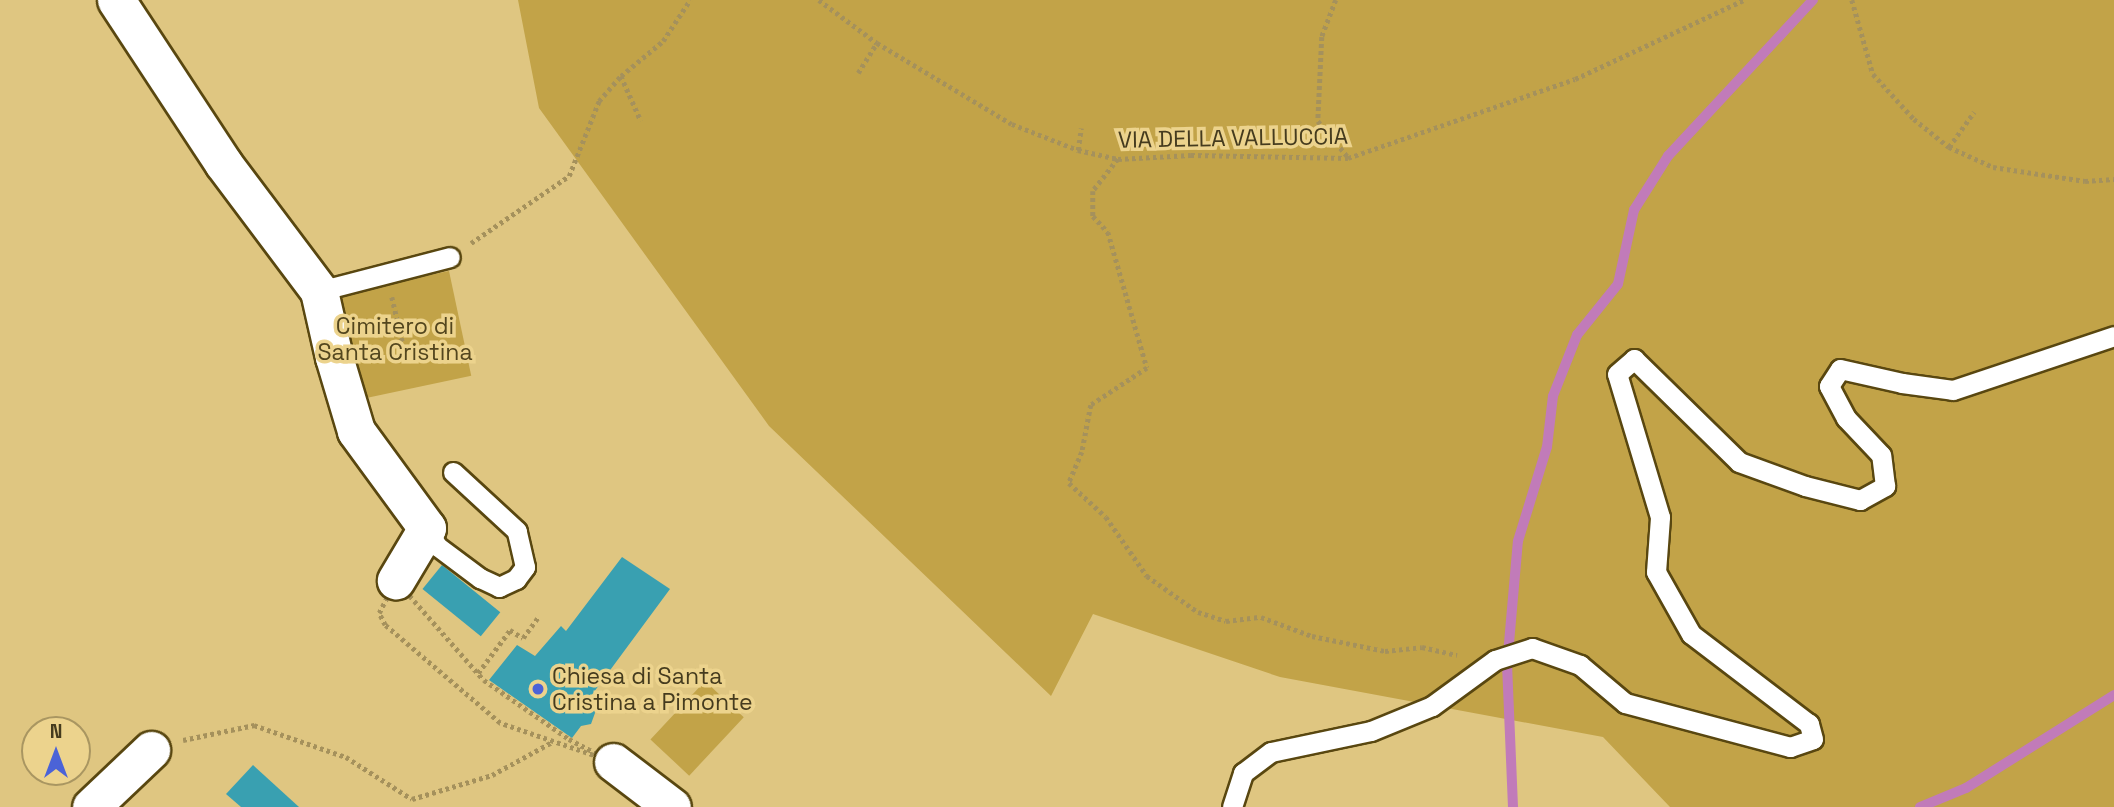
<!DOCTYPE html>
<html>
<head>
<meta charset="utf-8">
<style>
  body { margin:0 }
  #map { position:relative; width:2114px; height:807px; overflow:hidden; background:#dfc681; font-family:"Space Grotesk",sans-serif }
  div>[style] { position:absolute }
  .green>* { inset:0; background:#c2a348; transform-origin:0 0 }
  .stream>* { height:10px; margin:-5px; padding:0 5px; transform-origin:5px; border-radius:5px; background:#c17bb9 }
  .building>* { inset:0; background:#39a0b1; transform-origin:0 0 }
  .path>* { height:4.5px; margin-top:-2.25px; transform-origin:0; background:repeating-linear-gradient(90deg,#a5915c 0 3.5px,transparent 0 7px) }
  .roads { filter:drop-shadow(2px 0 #594710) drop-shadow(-2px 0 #594710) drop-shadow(0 2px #594710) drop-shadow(0 -2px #594710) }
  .service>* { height:19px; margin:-9.5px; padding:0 9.5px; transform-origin:9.5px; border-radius:9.5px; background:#fff }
  .minor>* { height:37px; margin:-18.5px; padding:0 18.5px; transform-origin:18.5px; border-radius:18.5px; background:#fff }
  .dots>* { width:19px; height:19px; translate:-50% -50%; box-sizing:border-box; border:4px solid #ecd38d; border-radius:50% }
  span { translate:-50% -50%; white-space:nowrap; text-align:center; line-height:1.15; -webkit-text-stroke:7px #ecd38d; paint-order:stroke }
  .street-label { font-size:23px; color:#453b1e }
  .park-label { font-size:23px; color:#53461e }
  .poi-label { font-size:23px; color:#453b1e }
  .left { translate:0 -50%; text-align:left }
  .north { position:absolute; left:21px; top:716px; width:70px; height:70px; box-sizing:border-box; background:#ecd38d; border:2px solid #a99661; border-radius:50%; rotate:0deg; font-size:19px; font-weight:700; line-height:28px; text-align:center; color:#453b1e }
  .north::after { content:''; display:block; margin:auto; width:24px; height:32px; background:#4b63d7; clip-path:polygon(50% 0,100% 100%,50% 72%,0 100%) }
</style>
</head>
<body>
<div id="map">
  <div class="green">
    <div style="clip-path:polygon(518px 0,2114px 0,2114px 807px,1670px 807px,1603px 737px,1280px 677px,1093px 614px,1051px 696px,769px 426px,539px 108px)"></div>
    <div style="left:449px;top:271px;width:107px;height:123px;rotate:78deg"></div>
    <div style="left:705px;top:681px;width:53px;height:80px;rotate:43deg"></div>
  </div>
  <div class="stream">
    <div style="left:1513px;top:807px;width:141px;rotate:-92.4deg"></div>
    <div style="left:1507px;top:666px;width:125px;rotate:-85deg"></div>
    <div style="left:1518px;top:541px;width:98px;rotate:-72.9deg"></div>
    <div style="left:1547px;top:447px;width:51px;rotate:-83.3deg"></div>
    <div style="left:1553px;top:396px;width:66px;rotate:-68.5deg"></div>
    <div style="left:1577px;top:335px;width:65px;rotate:-51.2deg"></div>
    <div style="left:1618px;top:284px;width:76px;rotate:-77.8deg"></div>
    <div style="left:1634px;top:210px;width:64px;rotate:-57.8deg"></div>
    <div style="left:1668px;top:156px;width:213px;rotate:-47.1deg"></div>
    <div style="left:1920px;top:807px;width:50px;rotate:-22.4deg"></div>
    <div style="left:1966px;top:788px;width:175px;rotate:-32.1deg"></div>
  </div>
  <div class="building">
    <div style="clip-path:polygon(622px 557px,670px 589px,591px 696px,595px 713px,591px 724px,581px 726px,572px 738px,489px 680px,517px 645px,535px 656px,561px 626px,566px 631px)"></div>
    <div style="left:442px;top:565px;width:75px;height:31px;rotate:39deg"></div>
    <div style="clip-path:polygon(253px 765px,299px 807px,241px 807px,226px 794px)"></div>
  </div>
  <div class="path">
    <div style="left:819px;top:0;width:72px;rotate:36.6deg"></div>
    <div style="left:877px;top:43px;width:157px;rotate:31deg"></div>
    <div style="left:1012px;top:124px;width:71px;rotate:21.5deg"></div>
    <div style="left:1078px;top:150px;width:41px;rotate:12.7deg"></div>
    <div style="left:1118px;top:159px;width:73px;rotate:-3.1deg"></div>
    <div style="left:1191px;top:155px;width:157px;rotate:1.1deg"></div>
    <div style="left:1348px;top:158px;width:240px;rotate:-19.2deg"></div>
    <div style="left:1575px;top:79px;width:187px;rotate:-25.1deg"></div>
    <div style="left:1336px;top:0;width:40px;rotate:111deg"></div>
    <div style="left:1322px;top:37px;width:84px;rotate:92.7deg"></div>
    <div style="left:1318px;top:121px;width:47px;rotate:50.2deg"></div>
    <div style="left:1852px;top:0;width:77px;rotate:74.2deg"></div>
    <div style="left:1873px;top:74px;width:61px;rotate:47.7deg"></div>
    <div style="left:1914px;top:119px;width:45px;rotate:38.7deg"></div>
    <div style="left:1949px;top:147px;width:48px;rotate:24.4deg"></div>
    <div style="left:1993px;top:167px;width:93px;rotate:8.7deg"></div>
    <div style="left:2085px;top:181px;width:29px;rotate:-4deg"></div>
    <div style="left:858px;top:73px;width:36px;rotate:-58deg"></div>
    <div style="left:621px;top:76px;width:49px;rotate:66deg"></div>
    <div style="left:1949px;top:147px;width:43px;rotate:-54.5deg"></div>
    <div style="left:1078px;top:150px;width:22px;rotate:-82deg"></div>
    <div style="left:1118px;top:159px;width:41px;rotate:128deg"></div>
    <div style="left:1093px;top:191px;width:25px;rotate:90deg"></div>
    <div style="left:1093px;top:216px;width:22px;rotate:47deg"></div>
    <div style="left:1108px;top:232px;width:141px;rotate:74deg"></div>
    <div style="left:1147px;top:368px;width:67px;rotate:146.5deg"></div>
    <div style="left:1091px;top:405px;width:48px;rotate:100.8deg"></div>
    <div style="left:1082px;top:452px;width:34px;rotate:113deg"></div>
    <div style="left:1069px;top:483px;width:50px;rotate:42.6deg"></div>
    <div style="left:1106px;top:517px;width:72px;rotate:55.2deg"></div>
    <div style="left:1147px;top:576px;width:62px;rotate:35.2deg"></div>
    <div style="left:1198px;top:612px;width:29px;rotate:18deg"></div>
    <div style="left:1226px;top:621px;width:35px;rotate:-7deg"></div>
    <div style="left:1261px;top:617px;width:54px;rotate:20.4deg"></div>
    <div style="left:1312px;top:636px;width:75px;rotate:11.6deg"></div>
    <div style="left:1385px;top:651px;width:37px;rotate:-6deg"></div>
    <div style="left:1422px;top:647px;width:36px;rotate:13deg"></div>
    <div style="left:471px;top:243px;width:119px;rotate:-34.4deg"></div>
    <div style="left:569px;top:176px;width:81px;rotate:-68.2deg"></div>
    <div style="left:599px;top:101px;width:33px;rotate:-49deg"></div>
    <div style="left:621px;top:76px;width:55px;rotate:-39.8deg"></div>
    <div style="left:663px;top:41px;width:49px;rotate:-56.6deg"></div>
    <div style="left:392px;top:297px;width:57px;rotate:76.9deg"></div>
    <div style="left:396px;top:580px;width:133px;rotate:48.7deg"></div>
    <div style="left:484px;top:680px;width:103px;rotate:34.8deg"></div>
    <div style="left:569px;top:739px;width:50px;rotate:27.6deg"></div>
    <div style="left:613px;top:762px;width:120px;rotate:-161deg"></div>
    <div style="left:500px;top:723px;width:151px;rotate:-139.6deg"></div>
    <div style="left:385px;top:625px;width:13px;rotate:-117deg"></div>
    <div style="left:379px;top:613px;width:37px;rotate:-63deg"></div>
    <div style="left:478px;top:673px;width:54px;rotate:-53.3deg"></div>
    <div style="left:510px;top:630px;width:15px;rotate:32deg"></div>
    <div style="left:523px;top:638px;width:26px;rotate:-54deg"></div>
    <div style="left:183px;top:740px;width:73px;rotate:-11.9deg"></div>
    <div style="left:254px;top:725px;width:97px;rotate:19.2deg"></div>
    <div style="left:346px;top:757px;width:78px;rotate:32.5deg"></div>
    <div style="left:412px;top:799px;width:84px;rotate:-16.7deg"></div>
    <div style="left:492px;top:775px;width:68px;rotate:-28.8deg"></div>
  </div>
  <div class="roads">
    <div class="service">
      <div style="left:319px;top:291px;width:135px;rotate:-14.5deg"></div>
      <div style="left:427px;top:528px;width:21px;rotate:61deg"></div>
      <div style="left:437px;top:546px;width:54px;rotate:36.7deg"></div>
      <div style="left:480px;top:578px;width:21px;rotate:25deg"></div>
      <div style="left:499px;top:587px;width:19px;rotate:-25deg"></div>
      <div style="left:516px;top:579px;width:15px;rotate:-53deg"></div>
      <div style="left:525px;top:567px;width:37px;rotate:-103deg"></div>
      <div style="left:517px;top:531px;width:87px;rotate:-137.3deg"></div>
      <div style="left:1232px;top:807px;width:36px;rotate:-72deg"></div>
      <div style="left:1243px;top:773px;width:35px;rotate:-37deg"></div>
      <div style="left:1271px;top:752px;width:102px;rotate:-11.9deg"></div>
      <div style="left:1371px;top:731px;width:66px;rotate:-22.3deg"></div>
      <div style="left:1432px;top:706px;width:78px;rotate:-36.1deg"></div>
      <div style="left:1495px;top:660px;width:39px;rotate:-18deg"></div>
      <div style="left:1532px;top:648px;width:51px;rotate:19.5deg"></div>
      <div style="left:1580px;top:665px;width:59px;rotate:40.2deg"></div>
      <div style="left:1625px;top:703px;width:171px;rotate:14.9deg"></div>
      <div style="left:1790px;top:747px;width:24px;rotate:-19deg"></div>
      <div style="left:1813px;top:739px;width:16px;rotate:-105deg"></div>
      <div style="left:1809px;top:724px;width:148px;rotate:-142.7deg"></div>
      <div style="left:1691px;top:634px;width:71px;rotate:-119.4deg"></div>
      <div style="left:1656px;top:572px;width:55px;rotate:-85.8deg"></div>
      <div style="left:1660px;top:517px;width:149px;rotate:-106.7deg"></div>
      <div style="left:1617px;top:374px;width:23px;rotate:-41deg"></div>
      <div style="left:1634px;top:359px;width:147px;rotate:44.4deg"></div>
      <div style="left:1739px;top:462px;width:70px;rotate:20deg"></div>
      <div style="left:1805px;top:486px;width:57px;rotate:14.3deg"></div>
      <div style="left:1860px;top:500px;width:29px;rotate:-29deg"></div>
      <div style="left:1885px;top:486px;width:31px;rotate:-97deg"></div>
      <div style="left:1881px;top:455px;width:51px;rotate:-133.4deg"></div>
      <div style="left:1846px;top:418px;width:36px;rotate:-118deg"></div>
      <div style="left:1829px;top:386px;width:20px;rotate:-57deg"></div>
      <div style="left:1840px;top:369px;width:64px;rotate:12.7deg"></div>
      <div style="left:1902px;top:383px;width:51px;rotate:7.8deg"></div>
      <div style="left:1953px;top:390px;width:170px;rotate:-18.5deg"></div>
    </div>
    <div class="minor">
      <div style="left:116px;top:0;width:195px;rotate:56.7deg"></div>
      <div style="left:223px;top:163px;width:160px;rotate:53.1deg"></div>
      <div style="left:319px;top:291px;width:68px;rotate:77.2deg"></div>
      <div style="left:334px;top:357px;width:77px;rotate:73.4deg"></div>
      <div style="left:356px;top:431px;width:120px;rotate:53.8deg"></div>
      <div style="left:427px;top:528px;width:61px;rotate:120.8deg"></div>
      <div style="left:613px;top:762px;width:74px;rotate:37.3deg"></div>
      <div style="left:91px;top:807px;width:83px;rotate:-43.5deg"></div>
    </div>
  </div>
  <div class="dots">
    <div style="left:538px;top:689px;background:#4b63d7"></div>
  </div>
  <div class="street-label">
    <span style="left:1233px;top:138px;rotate:-1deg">VIA DELLA VALLUCCIA</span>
  </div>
  <div class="park-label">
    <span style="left:395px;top:339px">Cimitero di<br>Santa Cristina</span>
  </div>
  <div class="poi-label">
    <span class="left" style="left:552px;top:689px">Chiesa di Santa<br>Cristina a Pimonte</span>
  </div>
  <div class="north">N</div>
</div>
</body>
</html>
